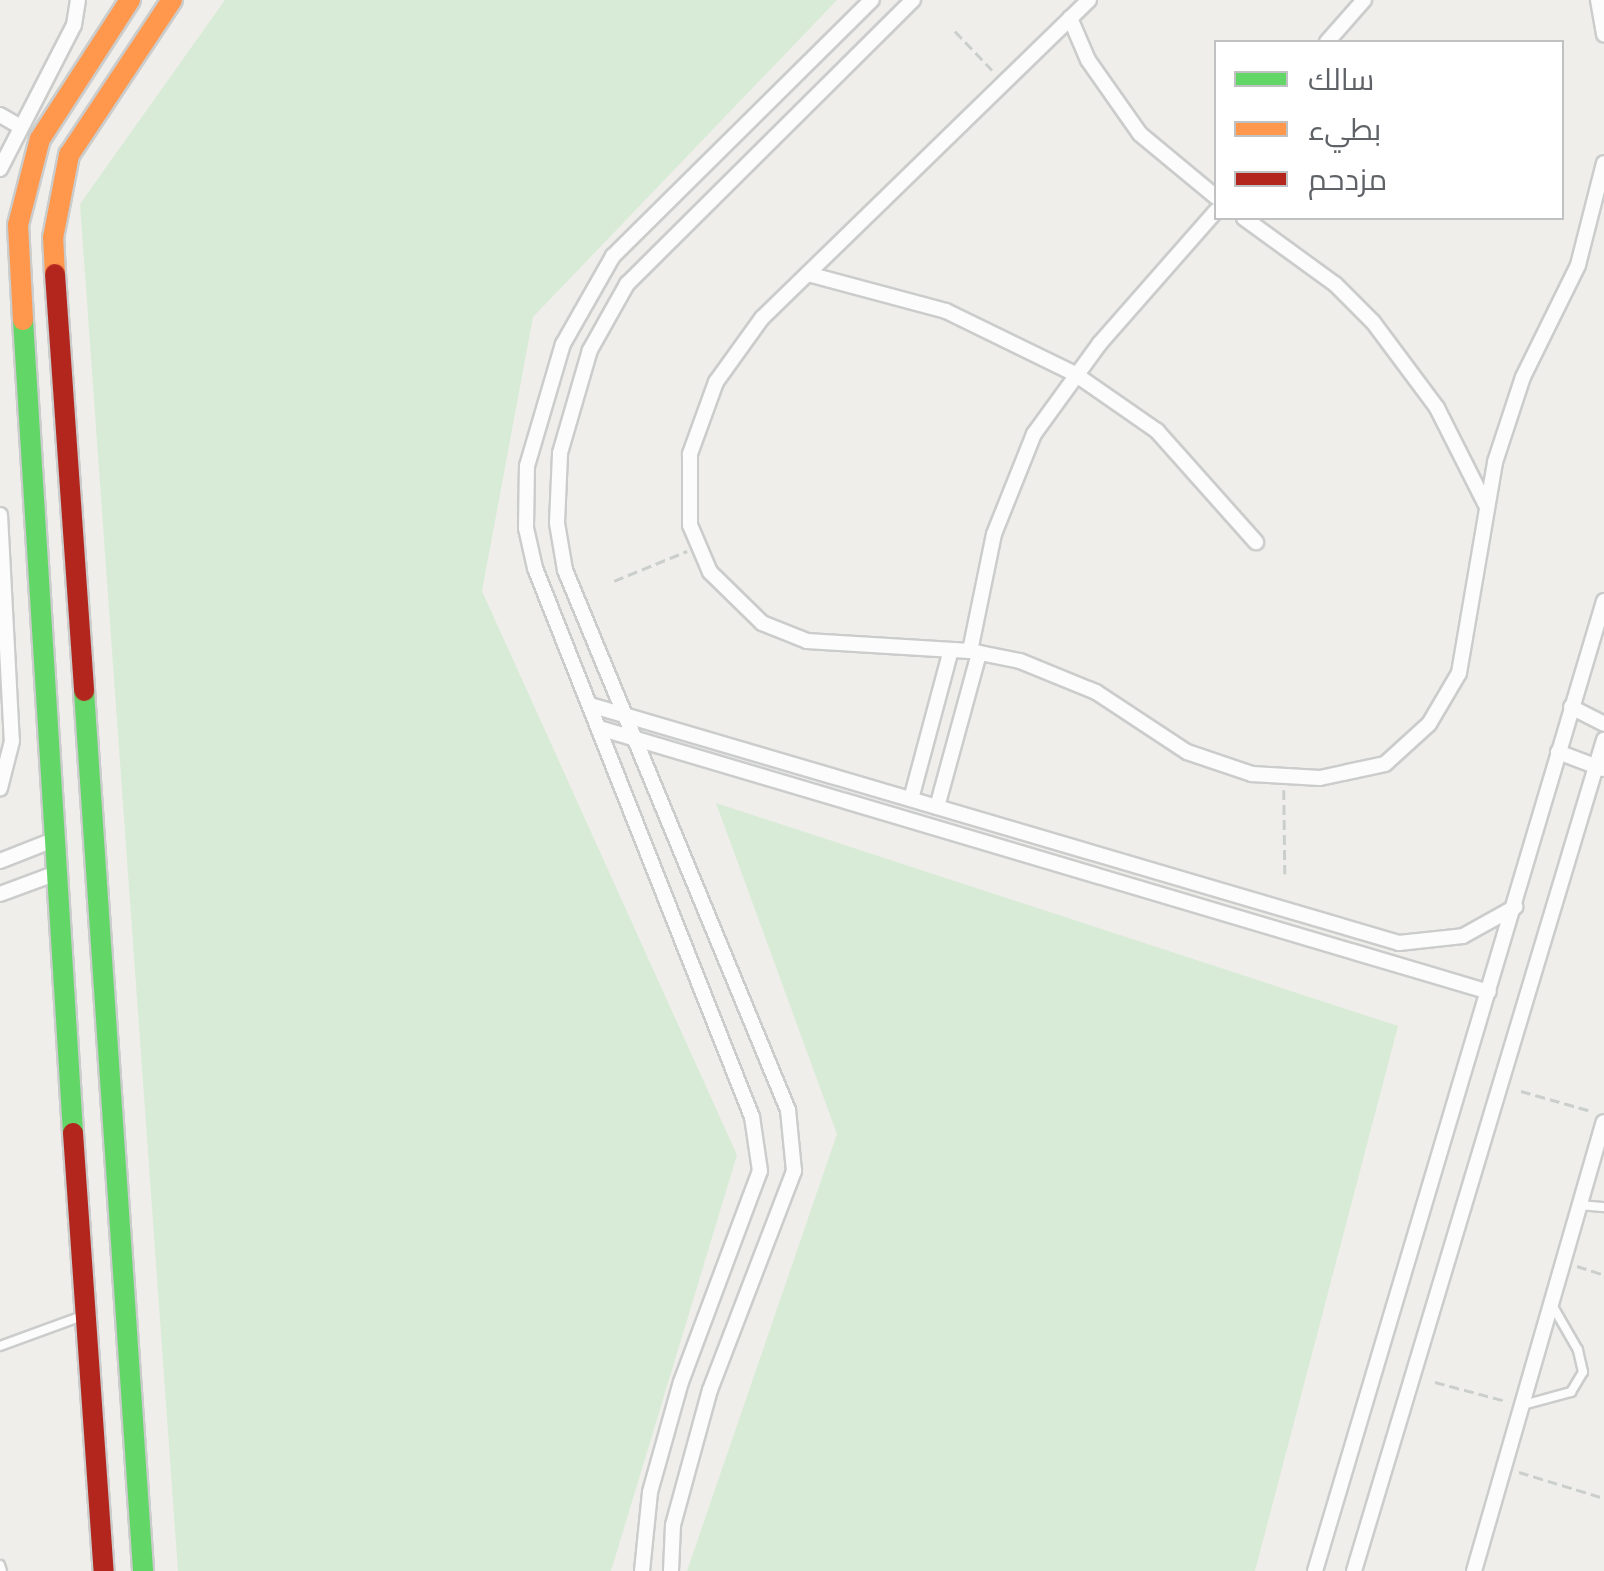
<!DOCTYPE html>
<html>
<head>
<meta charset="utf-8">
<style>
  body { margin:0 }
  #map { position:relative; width:1604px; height:1571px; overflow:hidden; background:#efeeea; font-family:"Archivo Narrow",Cairo,sans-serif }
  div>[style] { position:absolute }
  .green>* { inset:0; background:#d8ebd6 }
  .path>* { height:2.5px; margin-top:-1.25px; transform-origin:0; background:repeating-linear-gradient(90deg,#cacfcc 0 10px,transparent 0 15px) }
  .roads { filter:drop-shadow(2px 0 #cbcccc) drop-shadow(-2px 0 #cbcccc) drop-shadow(0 2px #cbcccc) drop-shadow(0 -2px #cbcccc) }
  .lane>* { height:8px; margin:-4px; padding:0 4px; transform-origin:4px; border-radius:4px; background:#fdfcfc }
  .street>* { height:14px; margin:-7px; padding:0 7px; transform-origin:7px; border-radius:7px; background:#fdfcfc }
  .fast>* { height:20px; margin:-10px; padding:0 10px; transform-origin:10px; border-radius:10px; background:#63d668 }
  .slow>* { height:20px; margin:-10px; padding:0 10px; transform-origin:10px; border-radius:10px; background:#ff974d }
  .jam>* { height:20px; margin:-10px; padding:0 10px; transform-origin:10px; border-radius:10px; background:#b3261e }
  span { translate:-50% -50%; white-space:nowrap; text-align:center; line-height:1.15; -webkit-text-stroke:9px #fff; paint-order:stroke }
  .legend { position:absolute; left:1214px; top:40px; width:350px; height:180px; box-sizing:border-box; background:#fff; border:2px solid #bfc1c3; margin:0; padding:12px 18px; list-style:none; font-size:30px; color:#5f6368 }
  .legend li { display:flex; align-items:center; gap:20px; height:50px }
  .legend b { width:50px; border:2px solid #bfc1c3 }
</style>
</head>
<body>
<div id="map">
  <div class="green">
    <div style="clip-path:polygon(225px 0,837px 0,533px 317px,482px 591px,737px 1155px,611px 1571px,178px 1571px,80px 204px)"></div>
    <div style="clip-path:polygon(716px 803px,1398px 1026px,1255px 1571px,687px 1571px,837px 1134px)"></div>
  </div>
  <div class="path">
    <div style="left:955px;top:31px;width:54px;rotate:46.5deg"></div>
    <div style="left:614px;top:581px;width:79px;rotate:-22.3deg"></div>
    <div style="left:1284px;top:790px;width:84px;rotate:89.3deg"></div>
    <div style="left:1521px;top:1091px;width:73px;rotate:15.9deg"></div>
    <div style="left:1577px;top:1266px;width:28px;rotate:18deg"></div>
    <div style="left:1435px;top:1382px;width:73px;rotate:15deg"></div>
    <div style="left:1519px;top:1472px;width:89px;rotate:17deg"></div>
  </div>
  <div class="roads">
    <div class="lane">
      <div style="left:1580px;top:1205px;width:24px;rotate:5deg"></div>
      <div style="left:0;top:1346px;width:90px;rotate:-20deg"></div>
      <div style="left:1523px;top:1405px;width:50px;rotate:-15.2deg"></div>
      <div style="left:1571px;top:1392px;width:23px;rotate:-59deg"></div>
      <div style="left:1583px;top:1372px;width:23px;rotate:-103deg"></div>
      <div style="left:1578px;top:1350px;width:54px;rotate:-119.9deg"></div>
      <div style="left:0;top:1565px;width:6px;rotate:72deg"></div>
    </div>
    <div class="street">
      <div style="left:1089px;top:0;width:456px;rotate:135.8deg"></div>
      <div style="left:762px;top:318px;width:79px;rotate:125.7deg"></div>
      <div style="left:716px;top:382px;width:77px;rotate:109.9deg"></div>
      <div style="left:690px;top:454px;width:71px;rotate:90deg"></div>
      <div style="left:690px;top:525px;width:51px;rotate:66.9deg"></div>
      <div style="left:710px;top:572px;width:73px;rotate:44.4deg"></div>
      <div style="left:762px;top:623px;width:48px;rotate:21.8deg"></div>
      <div style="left:807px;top:641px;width:163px;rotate:3.5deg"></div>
      <div style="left:970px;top:651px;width:51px;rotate:11.3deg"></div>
      <div style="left:1020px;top:661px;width:82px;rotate:22.2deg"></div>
      <div style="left:1096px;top:692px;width:109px;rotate:33.4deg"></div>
      <div style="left:1187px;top:752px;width:69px;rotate:18.7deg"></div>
      <div style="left:1252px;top:774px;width:68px;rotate:3.4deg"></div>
      <div style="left:1320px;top:778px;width:66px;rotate:-12.2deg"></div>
      <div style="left:1385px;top:764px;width:59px;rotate:-42.3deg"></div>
      <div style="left:1429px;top:724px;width:59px;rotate:-59.5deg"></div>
      <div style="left:1459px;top:673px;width:214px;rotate:-80.3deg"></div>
      <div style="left:1495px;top:462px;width:89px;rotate:-71.8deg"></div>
      <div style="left:1523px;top:377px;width:125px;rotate:-63.8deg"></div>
      <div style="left:1578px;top:265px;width:105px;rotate:-75.7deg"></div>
      <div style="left:1598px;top:0;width:35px;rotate:80deg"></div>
      <div style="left:1070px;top:18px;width:46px;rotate:66.8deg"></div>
      <div style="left:1088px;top:60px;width:90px;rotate:54.9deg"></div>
      <div style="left:1140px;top:134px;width:99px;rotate:39.7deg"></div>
      <div style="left:1327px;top:42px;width:56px;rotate:-48.6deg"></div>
      <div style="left:0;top:115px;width:20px;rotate:30deg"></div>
      <div style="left:0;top:169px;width:162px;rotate:-62.8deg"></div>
      <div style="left:74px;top:25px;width:25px;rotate:-81deg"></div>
      <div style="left:1244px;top:218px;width:112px;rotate:36deg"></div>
      <div style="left:1335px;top:284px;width:54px;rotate:45deg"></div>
      <div style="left:1373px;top:322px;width:107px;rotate:53.3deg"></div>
      <div style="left:1437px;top:408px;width:109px;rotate:63.2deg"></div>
      <div style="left:808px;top:274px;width:143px;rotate:15deg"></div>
      <div style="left:946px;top:311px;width:144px;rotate:26deg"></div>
      <div style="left:1075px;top:374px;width:100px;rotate:34.8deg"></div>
      <div style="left:1157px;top:431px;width:149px;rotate:48.3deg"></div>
      <div style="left:0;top:515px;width:226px;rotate:87deg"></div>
      <div style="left:12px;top:741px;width:49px;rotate:104.3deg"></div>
      <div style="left:970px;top:651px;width:119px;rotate:-78.4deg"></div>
      <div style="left:994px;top:534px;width:108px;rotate:-68.2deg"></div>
      <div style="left:1034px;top:434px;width:112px;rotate:-54deg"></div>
      <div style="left:1100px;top:343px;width:176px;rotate:-48.7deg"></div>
      <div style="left:590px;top:705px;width:843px;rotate:16.39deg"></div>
      <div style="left:1399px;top:943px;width:64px;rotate:-6.2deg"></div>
      <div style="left:1463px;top:936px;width:60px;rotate:-29.1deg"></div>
      <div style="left:1571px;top:707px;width:37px;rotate:27deg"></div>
      <div style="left:599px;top:728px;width:928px;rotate:16.52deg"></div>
      <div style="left:1558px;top:752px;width:48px;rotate:20.7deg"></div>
      <div style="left:911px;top:799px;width:154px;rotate:-75deg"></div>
      <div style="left:937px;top:807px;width:160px;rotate:-74.7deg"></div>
      <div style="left:0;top:861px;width:60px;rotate:-21.4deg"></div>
      <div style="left:0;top:894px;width:58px;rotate:-20.3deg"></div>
      <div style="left:642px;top:1571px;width:79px;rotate:-84.2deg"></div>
      <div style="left:650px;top:1492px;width:114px;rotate:-74.3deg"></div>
      <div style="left:681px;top:1382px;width:225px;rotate:-69.5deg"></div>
      <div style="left:760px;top:1171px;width:55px;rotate:-98.4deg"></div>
      <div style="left:752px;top:1117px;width:590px;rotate:-111.57deg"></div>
      <div style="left:535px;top:568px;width:41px;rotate:-102.7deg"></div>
      <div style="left:526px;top:528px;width:62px;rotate:-89.1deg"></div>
      <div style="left:527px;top:466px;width:127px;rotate:-73.6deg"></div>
      <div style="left:563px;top:344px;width:101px;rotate:-60.4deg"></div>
      <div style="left:613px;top:256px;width:364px;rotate:-44.7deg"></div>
      <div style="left:671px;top:1571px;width:46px;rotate:-87.5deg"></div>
      <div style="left:673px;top:1525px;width:140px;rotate:-74.7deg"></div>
      <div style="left:710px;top:1390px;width:235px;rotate:-69deg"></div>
      <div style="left:794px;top:1171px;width:61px;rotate:-95.6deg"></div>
      <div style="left:788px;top:1110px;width:584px;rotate:-112.44deg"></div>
      <div style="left:565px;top:570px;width:48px;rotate:-99.7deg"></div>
      <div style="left:557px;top:523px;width:70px;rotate:-87.5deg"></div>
      <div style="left:560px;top:453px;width:107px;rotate:-73.8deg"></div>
      <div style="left:590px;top:350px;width:76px;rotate:-60.7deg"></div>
      <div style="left:627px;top:284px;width:403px;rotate:-44.8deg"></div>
      <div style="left:1315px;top:1571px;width:1012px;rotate:-73.41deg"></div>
      <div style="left:1354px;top:1571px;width:868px;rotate:-73.26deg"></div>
      <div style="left:1474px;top:1571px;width:467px;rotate:-73.9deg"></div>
    </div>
    <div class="fast">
      <div style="left:23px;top:320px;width:815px;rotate:86.48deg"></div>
      <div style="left:84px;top:691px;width:882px;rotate:86.16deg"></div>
    </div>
    <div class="slow">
      <div style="left:55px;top:274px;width:36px;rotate:-93deg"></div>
      <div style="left:53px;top:238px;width:85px;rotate:-79.1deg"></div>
      <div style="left:69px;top:155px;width:186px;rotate:-56.4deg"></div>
      <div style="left:23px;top:320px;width:95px;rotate:-93deg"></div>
      <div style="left:18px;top:225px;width:89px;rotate:-75.7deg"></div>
      <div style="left:40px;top:139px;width:166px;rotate:-57.1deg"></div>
    </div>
    <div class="jam">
      <div style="left:55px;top:274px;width:418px;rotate:86deg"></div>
      <div style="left:73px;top:1133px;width:439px;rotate:86deg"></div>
    </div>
  </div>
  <ul class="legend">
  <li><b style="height:12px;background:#63d668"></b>سالك</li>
  <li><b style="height:12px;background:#ff974d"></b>بطيء</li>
  <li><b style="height:12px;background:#b3261e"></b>مزدحم</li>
  </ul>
</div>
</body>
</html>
